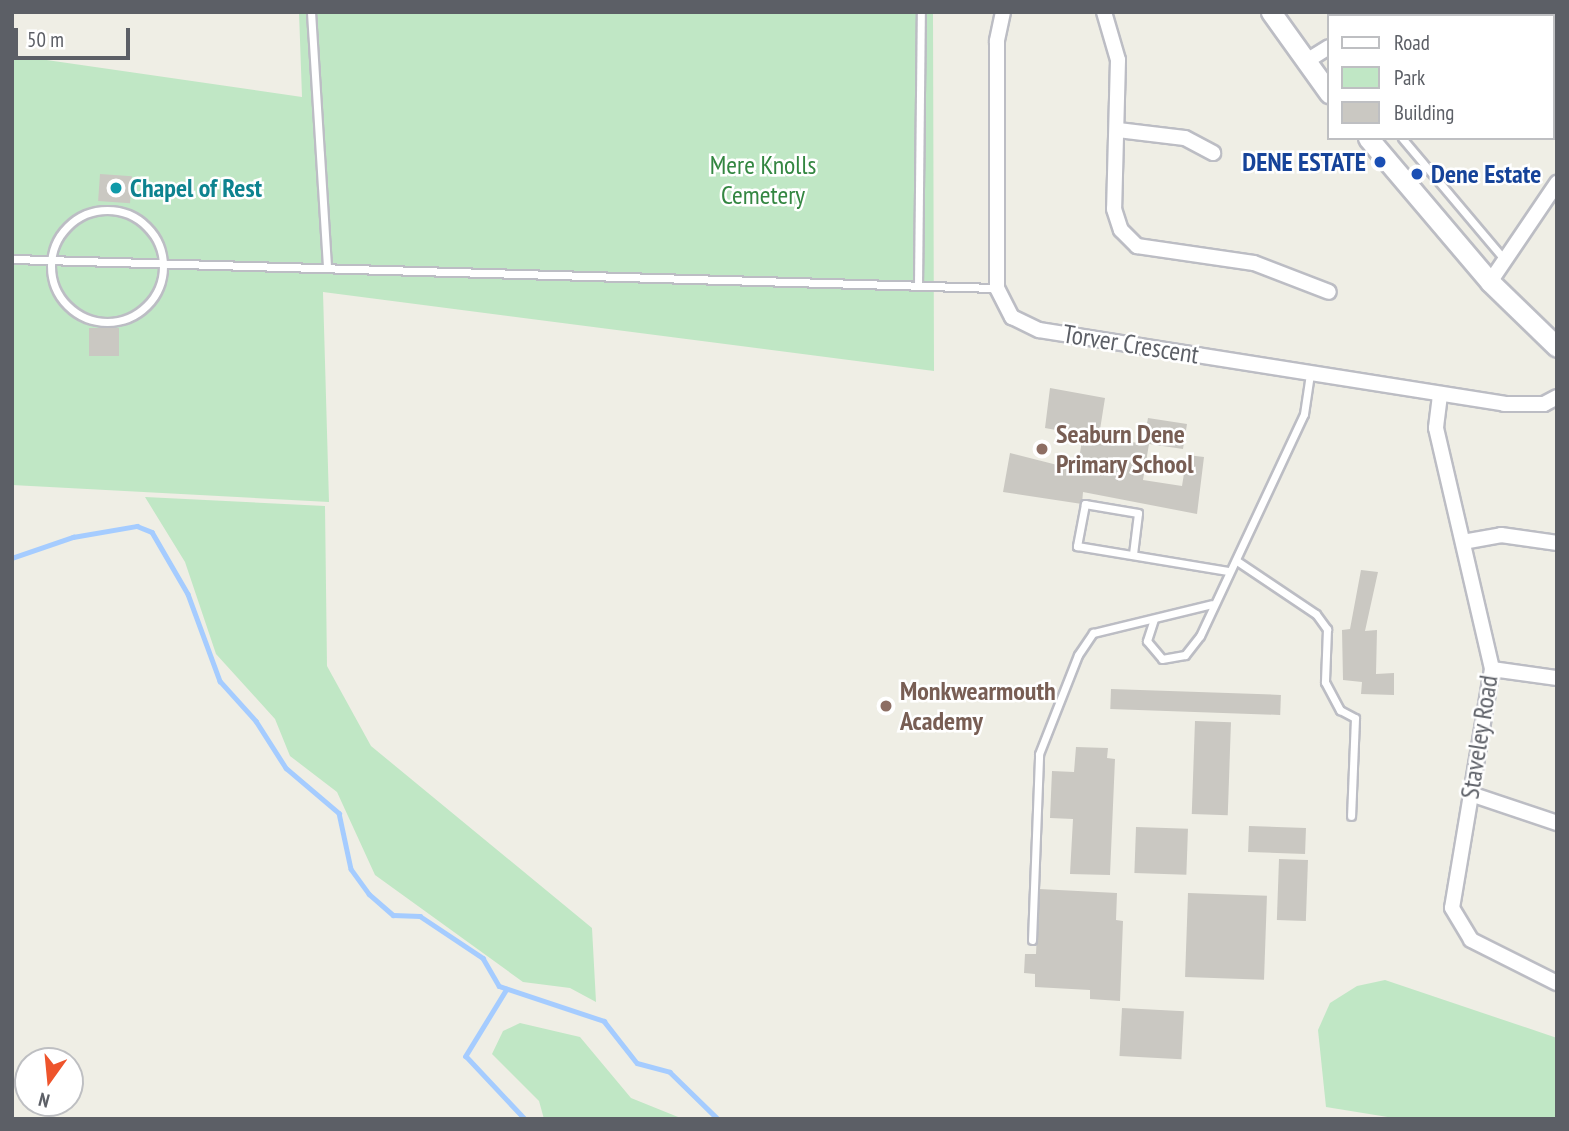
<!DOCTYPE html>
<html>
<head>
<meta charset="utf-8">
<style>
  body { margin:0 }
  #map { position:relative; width:1569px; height:1131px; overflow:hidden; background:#efeee5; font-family:"PT Sans Narrow",sans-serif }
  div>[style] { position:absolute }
  .green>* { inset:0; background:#c0e7c5 }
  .stream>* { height:4.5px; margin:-2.25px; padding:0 2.25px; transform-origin:2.25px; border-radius:2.25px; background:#a5ccff }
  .building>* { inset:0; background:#cac8c2; transform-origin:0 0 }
  .roads { filter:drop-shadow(2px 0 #bcbdc4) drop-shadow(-2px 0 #bcbdc4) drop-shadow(0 2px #bcbdc4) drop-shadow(0 -2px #bcbdc4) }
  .lane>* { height:7px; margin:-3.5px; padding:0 3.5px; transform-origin:3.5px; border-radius:3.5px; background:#fff }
  .lane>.ring { margin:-3.5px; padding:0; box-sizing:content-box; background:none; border:7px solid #fff; border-radius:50% }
  .street>* { height:14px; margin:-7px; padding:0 7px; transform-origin:7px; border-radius:7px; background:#fff }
  .secondary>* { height:19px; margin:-9.5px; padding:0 9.5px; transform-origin:9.5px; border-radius:9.5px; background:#fff }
  .dots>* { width:19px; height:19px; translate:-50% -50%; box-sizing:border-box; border:4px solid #fff; border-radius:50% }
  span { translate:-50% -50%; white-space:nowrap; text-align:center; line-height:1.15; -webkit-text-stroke:5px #fff; paint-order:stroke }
  .transit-label { font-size:26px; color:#164399; font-weight:700 }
  .right { translate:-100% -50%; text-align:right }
  .left { translate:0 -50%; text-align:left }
  .park-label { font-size:26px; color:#338641 }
  .culture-label { font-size:26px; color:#0d838f; font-weight:700 }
  .street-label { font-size:26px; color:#5c5f66 }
  .education-label { font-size:26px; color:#785e54; font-weight:700 }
  .frame { position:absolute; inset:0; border:14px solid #5c5f66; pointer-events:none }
  .legend { position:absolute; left:1327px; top:14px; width:228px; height:126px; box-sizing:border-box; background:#fff; border:2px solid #bebfc2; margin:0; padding:9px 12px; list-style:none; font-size:21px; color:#5c5f66 }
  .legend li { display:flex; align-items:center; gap:14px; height:35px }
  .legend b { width:35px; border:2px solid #bebfc2 }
  .north { position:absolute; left:14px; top:1047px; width:70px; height:70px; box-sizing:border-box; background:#fff; border:2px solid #bebfc2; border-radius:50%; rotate:195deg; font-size:19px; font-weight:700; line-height:28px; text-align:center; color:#5c5f66 }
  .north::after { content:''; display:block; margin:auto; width:24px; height:32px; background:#ee542c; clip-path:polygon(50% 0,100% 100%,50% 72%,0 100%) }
  .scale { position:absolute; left:14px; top:28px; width:116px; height:32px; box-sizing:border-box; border:4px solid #5c5f66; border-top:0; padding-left:9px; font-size:21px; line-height:24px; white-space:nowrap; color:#5c5f66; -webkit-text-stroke:5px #fff; paint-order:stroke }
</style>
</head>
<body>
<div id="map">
  <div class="green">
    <div style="clip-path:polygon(299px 12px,933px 12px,934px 371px,323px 292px,329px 502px,12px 485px,12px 55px,302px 97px)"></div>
    <div style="clip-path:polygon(145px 497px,325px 506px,327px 666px,371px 746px,592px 928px,596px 1002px,570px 988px,523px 982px,375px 875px,337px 792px,290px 756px,275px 719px,216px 654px,185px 562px)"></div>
    <div style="clip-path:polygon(1385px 980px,1557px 1038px,1557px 1119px,1400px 1119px,1326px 1107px,1318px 1030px,1330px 1003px,1357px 986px)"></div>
    <div style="clip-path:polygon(520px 1023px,580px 1037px,631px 1098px,683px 1119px,544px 1119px,539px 1101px,492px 1054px,503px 1031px)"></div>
  </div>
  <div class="stream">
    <div style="left:12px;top:558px;width:65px;rotate:-19deg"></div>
    <div style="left:73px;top:537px;width:65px;rotate:-9.8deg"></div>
    <div style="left:137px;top:526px;width:16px;rotate:22deg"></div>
    <div style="left:152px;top:532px;width:72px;rotate:59.9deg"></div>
    <div style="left:188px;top:594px;width:93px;rotate:69.8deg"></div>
    <div style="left:220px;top:681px;width:54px;rotate:48deg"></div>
    <div style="left:256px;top:721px;width:56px;rotate:57.4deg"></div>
    <div style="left:286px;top:768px;width:70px;rotate:40.3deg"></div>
    <div style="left:339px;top:813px;width:57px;rotate:77.9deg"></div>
    <div style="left:351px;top:869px;width:31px;rotate:54deg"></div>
    <div style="left:369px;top:894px;width:32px;rotate:41deg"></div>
    <div style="left:393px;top:915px;width:27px;rotate:2deg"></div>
    <div style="left:420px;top:916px;width:76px;rotate:33.7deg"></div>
    <div style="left:483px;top:958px;width:32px;rotate:60deg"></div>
    <div style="left:499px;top:986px;width:111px;rotate:18.4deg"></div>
    <div style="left:604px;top:1021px;width:53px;rotate:51.8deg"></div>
    <div style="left:637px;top:1063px;width:34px;rotate:15deg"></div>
    <div style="left:670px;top:1072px;width:67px;rotate:44.4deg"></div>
    <div style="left:507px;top:989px;width:79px;rotate:121.5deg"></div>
    <div style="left:466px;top:1056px;width:86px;rotate:46.9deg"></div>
    <div style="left:1219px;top:1119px;width:104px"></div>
  </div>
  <div class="building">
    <div style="left:100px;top:174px;width:32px;height:27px;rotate:4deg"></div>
    <div style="left:89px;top:328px;width:30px;height:28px"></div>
    <div style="clip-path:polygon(1050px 388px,1105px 398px,1099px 436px,1143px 444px,1148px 418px,1187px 424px,1183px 449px,1149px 444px,1143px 480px,1182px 486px,1187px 455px,1204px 457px,1197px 514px,1083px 492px,1082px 504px,1003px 492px,1010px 453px,1077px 470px,1083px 435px,1045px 428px)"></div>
    <div style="clip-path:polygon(1361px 570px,1378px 572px,1365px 631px,1377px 630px,1376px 674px,1394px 673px,1394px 695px,1361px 694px,1362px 682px,1343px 680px,1342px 630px,1350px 629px)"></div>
    <div style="left:1111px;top:689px;width:170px;height:20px;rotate:2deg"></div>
    <div style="left:1195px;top:721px;width:36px;height:93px;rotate:2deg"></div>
    <div style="clip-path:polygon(1076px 747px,1108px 748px,1107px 758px,1115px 759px,1110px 875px,1070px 874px,1073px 819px,1050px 818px,1052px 771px,1074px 772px)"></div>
    <div style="left:1249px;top:826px;width:57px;height:26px;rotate:2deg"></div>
    <div style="left:1136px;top:827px;width:52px;height:46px;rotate:2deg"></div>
    <div style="left:1279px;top:859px;width:29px;height:61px;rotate:2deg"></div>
    <div style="clip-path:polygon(1039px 889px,1117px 893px,1116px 920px,1123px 921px,1120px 1001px,1090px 999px,1090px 990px,1035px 987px,1035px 974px,1024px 973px,1025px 954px,1036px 954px)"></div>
    <div style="left:1188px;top:893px;width:79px;height:84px;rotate:2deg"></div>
    <div style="left:1122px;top:1008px;width:62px;height:48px;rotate:3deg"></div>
  </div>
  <div class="roads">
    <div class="lane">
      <div style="left:311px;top:12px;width:256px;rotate:86.4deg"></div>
      <div style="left:1402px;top:138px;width:157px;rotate:49.9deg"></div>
      <div class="ring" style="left:51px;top:210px;width:105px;height:105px"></div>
      <div style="left:12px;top:259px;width:985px;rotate:1.69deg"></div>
      <div style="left:918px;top:286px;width:274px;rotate:-89.4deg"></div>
      <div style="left:1133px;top:554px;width:41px;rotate:-83deg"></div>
      <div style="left:1138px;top:513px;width:54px;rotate:-170.4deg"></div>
      <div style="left:1085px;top:504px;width:43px;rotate:100.8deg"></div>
      <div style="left:1077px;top:546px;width:153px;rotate:9.4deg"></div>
      <div style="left:1237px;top:561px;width:95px;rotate:33.9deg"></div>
      <div style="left:1316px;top:614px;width:19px;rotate:54deg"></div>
      <div style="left:1327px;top:629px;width:53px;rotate:92.2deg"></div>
      <div style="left:1325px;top:682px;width:32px;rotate:62deg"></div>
      <div style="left:1340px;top:710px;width:17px;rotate:28deg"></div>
      <div style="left:1355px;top:718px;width:98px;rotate:92.3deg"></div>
      <div style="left:1154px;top:619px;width:23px;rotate:108deg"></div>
      <div style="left:1147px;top:641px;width:23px;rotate:50deg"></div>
      <div style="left:1162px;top:659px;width:23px;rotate:-10deg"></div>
      <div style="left:1185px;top:655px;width:24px;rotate:-52deg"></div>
      <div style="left:1200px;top:636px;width:245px;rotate:-64.9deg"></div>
      <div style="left:1304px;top:414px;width:40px;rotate:-81.5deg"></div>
      <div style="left:1032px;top:940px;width:186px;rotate:-87.8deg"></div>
      <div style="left:1039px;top:754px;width:106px;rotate:-68.5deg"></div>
      <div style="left:1078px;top:655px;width:27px;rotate:-56deg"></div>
      <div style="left:1093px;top:633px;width:122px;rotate:-13.7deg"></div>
    </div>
    <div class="street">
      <div style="left:1003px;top:12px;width:30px;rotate:102deg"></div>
      <div style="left:997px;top:41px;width:247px;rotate:90deg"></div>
      <div style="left:997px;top:288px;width:33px;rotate:63deg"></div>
      <div style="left:1012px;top:317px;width:30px;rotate:26deg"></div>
      <div style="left:1039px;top:330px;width:471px;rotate:9deg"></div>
      <div style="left:1504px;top:404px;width:40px"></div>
      <div style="left:1544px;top:404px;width:15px;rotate:-28deg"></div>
      <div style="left:1104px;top:12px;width:50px;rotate:73.7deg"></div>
      <div style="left:1118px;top:60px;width:149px;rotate:91.5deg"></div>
      <div style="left:1114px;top:209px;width:22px;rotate:72deg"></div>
      <div style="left:1121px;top:230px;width:23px;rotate:45deg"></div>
      <div style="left:1137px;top:246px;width:118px;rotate:8.3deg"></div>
      <div style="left:1254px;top:263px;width:80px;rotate:21.1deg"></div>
      <div style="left:1431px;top:12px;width:4px;rotate:63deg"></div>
      <div style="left:1381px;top:16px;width:6px;rotate:-39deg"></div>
      <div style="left:1544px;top:16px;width:4px;rotate:-63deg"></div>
      <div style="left:1305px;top:62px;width:28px;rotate:-32deg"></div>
      <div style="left:1118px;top:130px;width:67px;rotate:6.8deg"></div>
      <div style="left:1185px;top:138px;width:32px;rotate:28deg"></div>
      <div style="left:1490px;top:282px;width:120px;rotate:-55.9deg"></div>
      <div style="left:1440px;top:395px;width:33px;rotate:97deg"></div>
      <div style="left:1436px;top:428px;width:247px;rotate:76.9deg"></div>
      <div style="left:1492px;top:669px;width:242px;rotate:99.5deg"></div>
      <div style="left:1452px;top:908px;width:37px;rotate:59deg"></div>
      <div style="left:1471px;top:940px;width:96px;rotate:26.6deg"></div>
      <div style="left:1463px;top:542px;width:39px;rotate:-10deg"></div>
      <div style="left:1501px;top:535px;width:57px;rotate:8.1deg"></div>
      <div style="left:1492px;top:669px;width:66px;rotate:7.9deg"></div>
      <div style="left:1471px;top:794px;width:91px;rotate:18.6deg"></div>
    </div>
    <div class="secondary">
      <div style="left:1271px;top:12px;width:100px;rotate:54.4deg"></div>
      <div style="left:1368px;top:138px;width:189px;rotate:49.7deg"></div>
      <div style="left:1490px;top:282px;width:93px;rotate:44.1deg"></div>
    </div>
  </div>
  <div class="dots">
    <div style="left:1380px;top:162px;background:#1a4fb4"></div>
    <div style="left:1417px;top:174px;background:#1a4fb4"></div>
    <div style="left:116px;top:188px;background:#0f9aa8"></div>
    <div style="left:1042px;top:449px;background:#8d6e63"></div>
    <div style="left:886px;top:706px;background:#8d6e63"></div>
  </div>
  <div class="transit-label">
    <span class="right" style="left:1366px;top:162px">DENE ESTATE</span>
    <span class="left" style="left:1431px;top:174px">Dene Estate</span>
  </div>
  <div class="park-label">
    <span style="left:763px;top:180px">Mere Knolls<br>Cemetery</span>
  </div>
  <div class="culture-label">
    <span class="left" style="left:130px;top:188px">Chapel of Rest</span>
  </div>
  <div class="street-label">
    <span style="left:1131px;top:344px;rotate:9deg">Torver Crescent</span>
    <span style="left:1479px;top:737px;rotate:-81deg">Staveley Road</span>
  </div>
  <div class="education-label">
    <span class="left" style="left:1056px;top:449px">Seaburn Dene<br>Primary School</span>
    <span class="left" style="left:900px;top:706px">Monkwearmouth<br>Academy</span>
  </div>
  <div class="frame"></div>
  <ul class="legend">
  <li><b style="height:9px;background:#fff"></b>Road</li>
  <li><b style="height:19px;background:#c0e7c5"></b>Park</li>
  <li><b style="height:19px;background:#cac8c2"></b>Building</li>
  </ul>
  <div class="north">N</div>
  <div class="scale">50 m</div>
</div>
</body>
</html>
